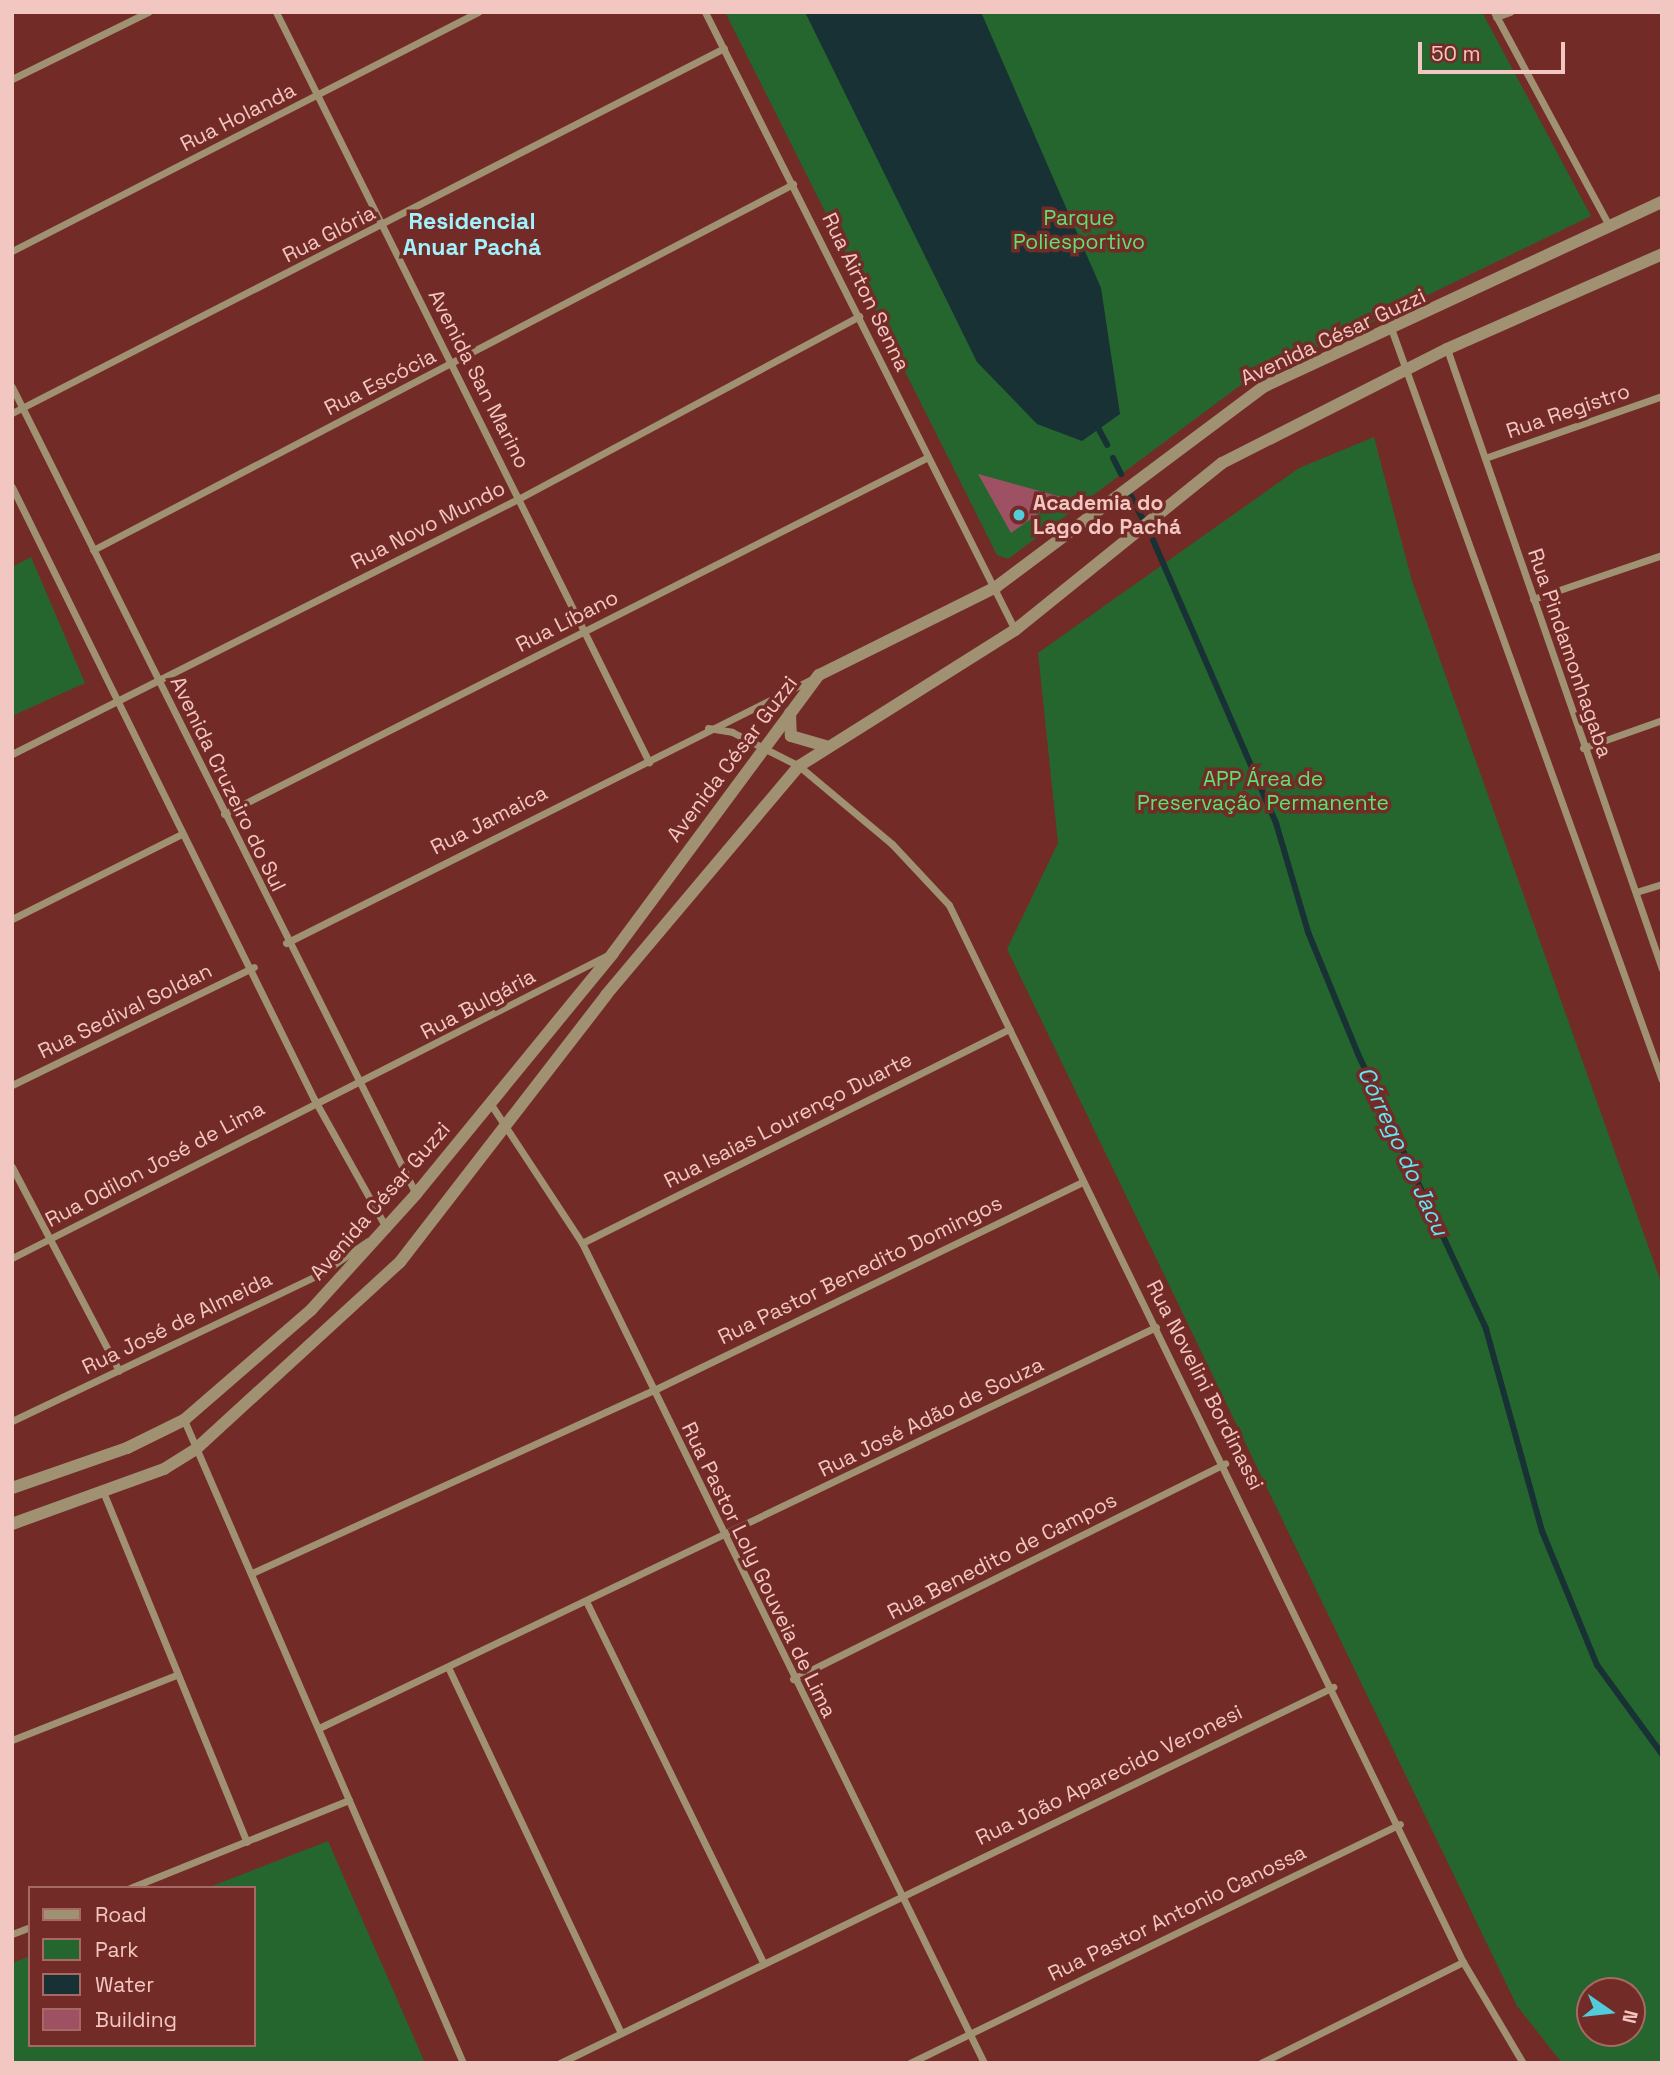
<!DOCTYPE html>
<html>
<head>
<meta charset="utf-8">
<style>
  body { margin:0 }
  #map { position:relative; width:1674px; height:2075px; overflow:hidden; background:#732b27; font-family:"Space Grotesk",sans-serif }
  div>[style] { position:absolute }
  .green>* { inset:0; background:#24662e }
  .water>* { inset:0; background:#173134 }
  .stream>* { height:6px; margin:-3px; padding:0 3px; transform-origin:3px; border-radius:3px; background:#173134 }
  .building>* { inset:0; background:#9e5163 }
  .minor>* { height:7px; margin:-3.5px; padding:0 3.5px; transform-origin:3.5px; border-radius:3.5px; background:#9f9172 }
  .tertiary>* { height:12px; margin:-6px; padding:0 6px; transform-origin:6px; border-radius:6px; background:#9f9172 }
  .dots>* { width:19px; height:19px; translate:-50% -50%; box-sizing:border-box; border:4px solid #732b27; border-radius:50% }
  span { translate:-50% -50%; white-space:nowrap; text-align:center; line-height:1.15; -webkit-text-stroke:7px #732b27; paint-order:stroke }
  .street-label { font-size:21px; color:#f3c7c1 }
  .park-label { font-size:21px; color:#5de371 }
  .poi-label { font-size:21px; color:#f3c7c1; font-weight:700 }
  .left { translate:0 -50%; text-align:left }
  .neighbourhood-label { font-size:23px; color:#a1f2fc; font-weight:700 }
  .water-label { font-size:23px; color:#63e7f7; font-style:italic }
  .frame { position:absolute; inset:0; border:14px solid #f3c7c1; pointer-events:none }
  .legend { position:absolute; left:28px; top:1886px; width:228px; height:161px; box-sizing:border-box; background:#732b27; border:2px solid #a66965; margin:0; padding:9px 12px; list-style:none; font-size:21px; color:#f3c7c1 }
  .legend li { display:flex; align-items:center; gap:14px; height:35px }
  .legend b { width:35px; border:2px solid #a66965 }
  .north { position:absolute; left:1576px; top:1977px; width:70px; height:70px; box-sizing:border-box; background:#732b27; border:2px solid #a66965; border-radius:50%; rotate:104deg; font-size:19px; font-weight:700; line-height:28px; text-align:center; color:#f3c7c1 }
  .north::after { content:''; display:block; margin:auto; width:24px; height:32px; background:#52cbda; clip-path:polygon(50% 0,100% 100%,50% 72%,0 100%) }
  .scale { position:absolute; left:1418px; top:42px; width:147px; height:32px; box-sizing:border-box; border:4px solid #f3c7c1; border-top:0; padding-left:9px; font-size:21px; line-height:24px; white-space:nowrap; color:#f3c7c1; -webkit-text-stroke:5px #732b27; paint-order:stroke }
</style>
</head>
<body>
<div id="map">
  <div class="green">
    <div style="clip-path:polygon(725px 12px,1482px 12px,1591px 216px,1238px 387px,1008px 559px,997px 555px)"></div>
    <div style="clip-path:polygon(evenodd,1374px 437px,1412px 581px,1662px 1285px,1662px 2063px,1562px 2063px,1517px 2006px,1007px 949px,1058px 843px,1038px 653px,1299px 468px,1374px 437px,1632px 1991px,1632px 2033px,1590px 2033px,1590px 1991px,1632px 1991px)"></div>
    <div style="clip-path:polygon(31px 557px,85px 683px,12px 716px,12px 567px)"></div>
    <div style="clip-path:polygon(328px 1841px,425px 2063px,12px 2063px,12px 1963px,30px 1956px,30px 2045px,254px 2045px,254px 1888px,207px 1888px)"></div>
  </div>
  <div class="water">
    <div style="clip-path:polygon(805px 12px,981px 12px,1101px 288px,1120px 414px,1082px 441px,1037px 424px,977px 362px)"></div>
  </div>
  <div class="stream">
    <div style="left:1095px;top:422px;width:26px;rotate:62deg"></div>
    <div style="left:1113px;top:458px;width:18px;rotate:63deg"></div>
    <div style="left:1131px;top:496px;width:25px;rotate:63deg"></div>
    <div style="left:1153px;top:540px;width:309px;rotate:66.5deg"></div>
    <div style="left:1276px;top:823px;width:114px;rotate:73.6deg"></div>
    <div style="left:1308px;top:932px;width:132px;rotate:67.7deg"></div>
    <div style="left:1358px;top:1054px;width:303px;rotate:65deg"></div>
    <div style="left:1486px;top:1329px;width:210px;rotate:74.5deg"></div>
    <div style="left:1542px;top:1531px;width:145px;rotate:67.7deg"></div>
    <div style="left:1597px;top:1665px;width:110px;rotate:53.9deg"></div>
  </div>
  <div class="building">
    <div style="clip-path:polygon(978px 474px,1062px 497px,1011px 533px)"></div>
  </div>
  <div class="minor">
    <div style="left:276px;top:12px;width:838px;rotate:63.56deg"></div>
    <div style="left:705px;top:12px;width:691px;rotate:63.36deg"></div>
    <div style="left:1494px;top:12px;width:243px;rotate:61.7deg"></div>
    <div style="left:1496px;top:17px;width:15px;rotate:-20deg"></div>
    <div style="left:12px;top:79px;width:152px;rotate:-26.2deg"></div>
    <div style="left:12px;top:251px;width:524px;rotate:-27.15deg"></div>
    <div style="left:1392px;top:331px;width:796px;rotate:70.18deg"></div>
    <div style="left:1447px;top:349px;width:656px;rotate:70.87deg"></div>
    <div style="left:12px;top:387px;width:902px;rotate:63.41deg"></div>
    <div style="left:12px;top:413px;width:800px;rotate:-27.14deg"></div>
    <div style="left:1485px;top:458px;width:188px;rotate:-19.3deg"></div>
    <div style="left:12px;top:487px;width:682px;rotate:63.74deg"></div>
    <div style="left:314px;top:1099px;width:149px;rotate:60.7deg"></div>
    <div style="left:93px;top:550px;width:790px;rotate:-27.6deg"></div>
    <div style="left:1533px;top:599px;width:136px;rotate:-18.8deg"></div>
    <div style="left:708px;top:728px;width:24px;rotate:9deg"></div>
    <div style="left:732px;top:732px;width:75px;rotate:26.9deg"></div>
    <div style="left:799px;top:766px;width:121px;rotate:40deg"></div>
    <div style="left:892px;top:844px;width:83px;rotate:46.9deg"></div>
    <div style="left:949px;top:905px;width:1175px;rotate:64.07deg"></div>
    <div style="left:1463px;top:1962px;width:117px;rotate:59.3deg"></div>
    <div style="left:1583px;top:748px;width:84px;rotate:-19.5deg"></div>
    <div style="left:12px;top:754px;width:569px;rotate:-26.75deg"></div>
    <div style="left:520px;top:498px;width:385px;rotate:-28.2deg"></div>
    <div style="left:224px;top:814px;width:787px;rotate:-26.89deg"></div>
    <div style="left:1636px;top:892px;width:27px;rotate:-17deg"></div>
    <div style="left:12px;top:919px;width:190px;rotate:-26.6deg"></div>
    <div style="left:286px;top:943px;width:591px;rotate:-26.65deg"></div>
    <div style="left:12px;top:1085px;width:269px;rotate:-26deg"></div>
    <div style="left:490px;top:1103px;width:168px;rotate:56.7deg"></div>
    <div style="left:582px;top:1243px;width:913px;rotate:63.88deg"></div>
    <div style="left:12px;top:1167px;width:230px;rotate:62.3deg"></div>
    <div style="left:582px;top:1243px;width:478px;rotate:-26.6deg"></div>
    <div style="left:12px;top:1258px;width:666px;rotate:-26.95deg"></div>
    <div style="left:184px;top:1420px;width:701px;rotate:66.54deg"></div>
    <div style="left:12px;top:1421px;width:341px;rotate:-25.5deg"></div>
    <div style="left:320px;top:1274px;width:58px;rotate:-34.5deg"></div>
    <div style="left:104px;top:1494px;width:376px;rotate:67.7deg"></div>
    <div style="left:252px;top:1573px;width:439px;rotate:-24.5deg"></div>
    <div style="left:652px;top:1391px;width:479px;rotate:-25.9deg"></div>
    <div style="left:586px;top:1601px;width:403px;rotate:63.9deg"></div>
    <div style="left:448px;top:1667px;width:405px;rotate:64.7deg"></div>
    <div style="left:793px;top:1679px;width:483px;rotate:-26.5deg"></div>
    <div style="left:319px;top:1728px;width:928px;rotate:-25.6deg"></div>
    <div style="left:12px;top:1740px;width:176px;rotate:-21.6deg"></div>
    <div style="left:130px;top:1888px;width:236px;rotate:-21.9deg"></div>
    <div style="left:12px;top:1934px;width:19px;rotate:-21deg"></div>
    <div style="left:560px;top:2063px;width:860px;rotate:-25.94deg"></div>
    <div style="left:910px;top:2063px;width:545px;rotate:-26deg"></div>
    <div style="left:1261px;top:2063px;width:226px;rotate:-26.6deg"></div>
  </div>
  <div class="tertiary">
    <div style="left:790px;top:713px;width:23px;rotate:88deg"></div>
    <div style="left:791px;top:736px;width:36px;rotate:16deg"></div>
    <div style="left:12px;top:1488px;width:122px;rotate:-19.2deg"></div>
    <div style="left:127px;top:1448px;width:64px;rotate:-26.2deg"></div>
    <div style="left:184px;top:1420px;width:168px;rotate:-40.9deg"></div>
    <div style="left:311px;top:1310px;width:156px;rotate:-47.8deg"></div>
    <div style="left:416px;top:1194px;width:311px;rotate:-50.7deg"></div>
    <div style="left:613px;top:953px;width:346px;rotate:-53.5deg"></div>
    <div style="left:819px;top:675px;width:198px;rotate:-26.4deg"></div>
    <div style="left:996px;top:587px;width:334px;rotate:-36.8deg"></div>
    <div style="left:1263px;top:387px;width:440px;rotate:-24.9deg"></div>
    <div style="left:12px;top:1524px;width:162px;rotate:-19.9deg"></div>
    <div style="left:164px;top:1469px;width:39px;rotate:-32deg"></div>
    <div style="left:197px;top:1448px;width:275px;rotate:-42.5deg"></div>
    <div style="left:400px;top:1262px;width:337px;rotate:-52.3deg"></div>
    <div style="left:606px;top:995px;width:299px;rotate:-49.9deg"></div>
    <div style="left:799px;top:766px;width:255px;rotate:-32.2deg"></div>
    <div style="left:1015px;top:630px;width:266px;rotate:-38.9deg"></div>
    <div style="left:1222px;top:463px;width:252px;rotate:-26.9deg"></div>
    <div style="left:1447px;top:349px;width:235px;rotate:-23.8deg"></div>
  </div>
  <div class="dots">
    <div style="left:1019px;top:515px;background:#52cbda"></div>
  </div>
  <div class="street-label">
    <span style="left:238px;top:117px;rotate:-27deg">Rua Holanda</span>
    <span style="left:329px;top:234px;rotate:-27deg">Rua Glória</span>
    <span style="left:866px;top:292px;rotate:64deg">Rua Airton Senna</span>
    <span style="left:1333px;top:337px;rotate:-25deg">Avenida César Guzzi</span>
    <span style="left:479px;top:379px;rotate:63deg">Avenida San Marino</span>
    <span style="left:380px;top:382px;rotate:-27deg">Rua Escócia</span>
    <span style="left:1568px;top:411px;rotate:-19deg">Rua Registro</span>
    <span style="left:428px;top:525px;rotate:-27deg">Rua Novo Mundo</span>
    <span style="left:567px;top:621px;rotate:-27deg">Rua Líbano</span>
    <span style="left:1570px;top:653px;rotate:71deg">Rua Pindamonhagaba</span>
    <span style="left:732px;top:759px;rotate:-53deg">Avenida César Guzzi</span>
    <span style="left:228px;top:784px;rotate:64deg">Avenida Cruzeiro do Sul</span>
    <span style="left:489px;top:820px;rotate:-27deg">Rua Jamaica</span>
    <span style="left:478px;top:1004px;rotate:-28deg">Rua Bulgária</span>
    <span style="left:125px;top:1011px;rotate:-26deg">Rua Sedival Soldan</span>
    <span style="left:788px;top:1120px;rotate:-27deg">Rua Isaias Lourenço Duarte</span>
    <span style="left:155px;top:1164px;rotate:-28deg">Rua Odilon José de Lima</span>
    <span style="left:380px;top:1201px;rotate:-49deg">Avenida César Guzzi</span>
    <span style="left:860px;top:1270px;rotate:-26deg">Rua Pastor Benedito Domingos</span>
    <span style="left:177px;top:1323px;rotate:-26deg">Rua José de Almeida</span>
    <span style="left:1205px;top:1385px;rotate:63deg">Rua Novelini Bordinassi</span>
    <span style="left:931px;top:1417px;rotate:-26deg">Rua José Adão de Souza</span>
    <span style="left:1002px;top:1556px;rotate:-27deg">Rua Benedito de Campos</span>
    <span style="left:759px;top:1570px;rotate:64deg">Rua Pastor Loly Gouveia de Lima</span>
    <span style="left:1109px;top:1775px;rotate:-26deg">Rua João Aparecido Veronesi</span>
    <span style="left:1177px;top:1913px;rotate:-26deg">Rua Pastor Antonio Canossa</span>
  </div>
  <div class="park-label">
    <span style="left:1079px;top:230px">Parque<br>Poliesportivo</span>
    <span style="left:1263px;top:791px">APP Área de<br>Preservação Permanente</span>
  </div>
  <div class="poi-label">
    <span class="left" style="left:1033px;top:515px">Academia do<br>Lago do Pachá</span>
  </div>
  <div class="neighbourhood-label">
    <span style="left:472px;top:234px">Residencial<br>Anuar Pachá</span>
  </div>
  <div class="water-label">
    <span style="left:1403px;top:1151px;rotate:65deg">Córrego do Jacu</span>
  </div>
  <div class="frame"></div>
  <ul class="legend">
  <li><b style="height:9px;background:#9f9172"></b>Road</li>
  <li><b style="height:19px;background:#24662e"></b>Park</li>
  <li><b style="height:19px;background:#173134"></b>Water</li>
  <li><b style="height:19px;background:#9e5163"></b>Building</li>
  </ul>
  <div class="north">N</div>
  <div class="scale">50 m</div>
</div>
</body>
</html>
